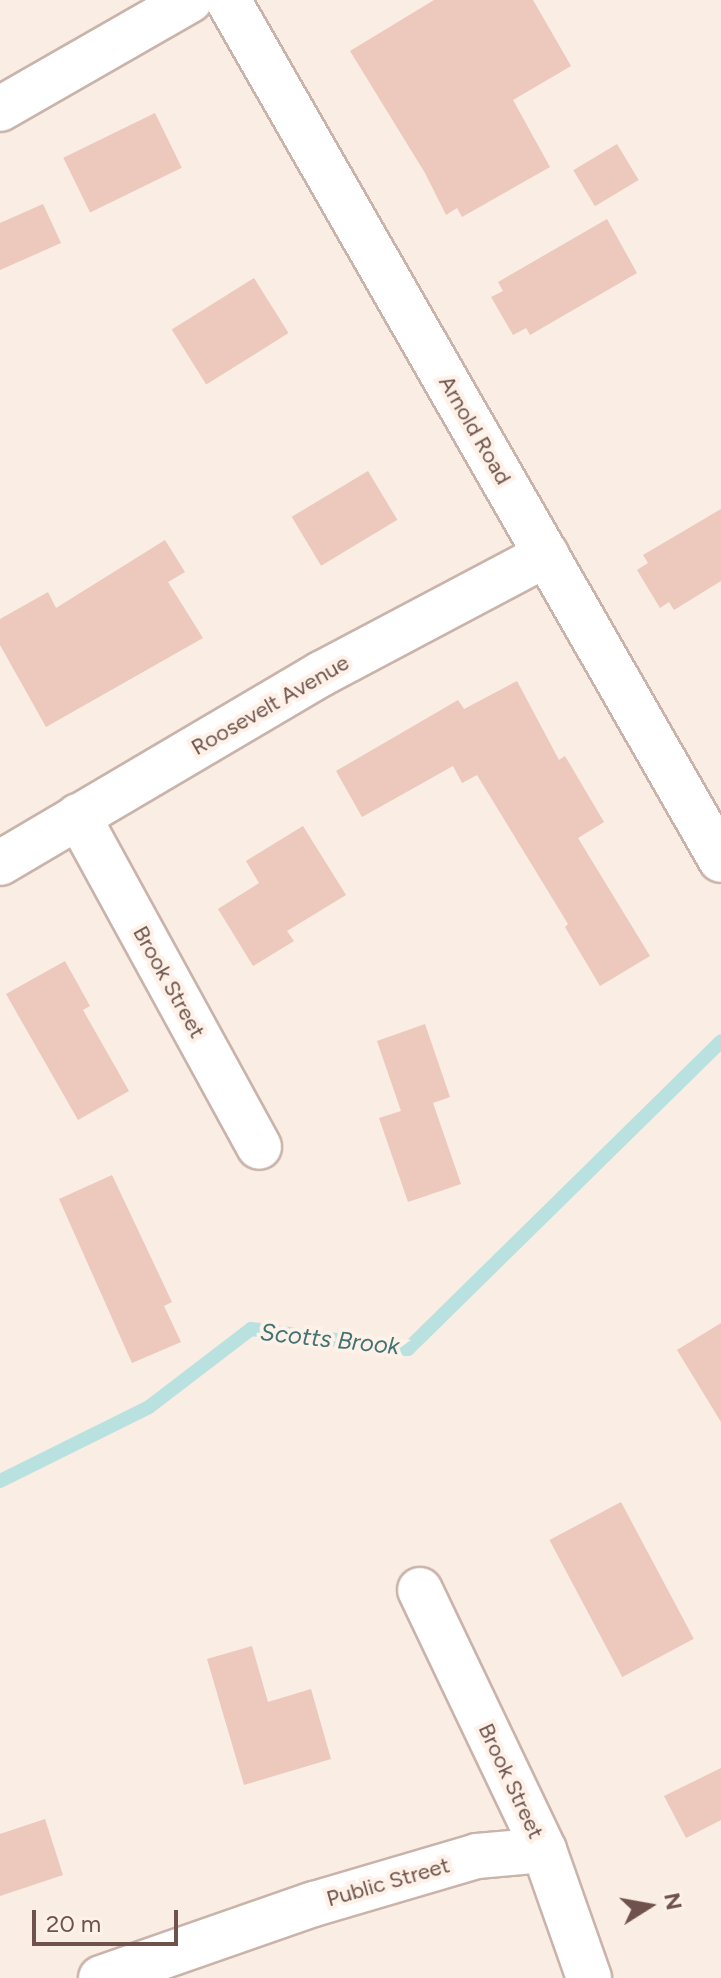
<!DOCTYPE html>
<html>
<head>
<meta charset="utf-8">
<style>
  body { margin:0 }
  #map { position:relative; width:721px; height:1978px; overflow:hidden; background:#faede3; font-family:Figtree,sans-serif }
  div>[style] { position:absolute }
  .stream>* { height:14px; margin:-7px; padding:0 7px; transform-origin:7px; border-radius:7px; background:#b9e1e0 }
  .building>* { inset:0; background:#ecc8bd; transform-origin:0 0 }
  .roads { filter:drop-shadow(2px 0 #c9b3aa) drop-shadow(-2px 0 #c9b3aa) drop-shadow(0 2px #c9b3aa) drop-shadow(0 -2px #c9b3aa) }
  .street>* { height:44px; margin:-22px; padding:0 22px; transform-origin:22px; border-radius:22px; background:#fff }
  span { translate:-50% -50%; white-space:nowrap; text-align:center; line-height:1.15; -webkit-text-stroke:8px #fdf1e8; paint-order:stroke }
  .street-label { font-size:22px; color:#6f524b }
  .water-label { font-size:24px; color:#417373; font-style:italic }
  .north { position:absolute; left:609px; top:1866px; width:80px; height:80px; -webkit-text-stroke:6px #fdf1e8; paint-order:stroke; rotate:79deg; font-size:22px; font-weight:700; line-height:32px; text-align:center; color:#6f524b }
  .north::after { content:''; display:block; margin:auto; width:28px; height:36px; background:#6f524b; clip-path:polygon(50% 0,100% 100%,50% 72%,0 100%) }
  .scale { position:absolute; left:32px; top:1910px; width:146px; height:36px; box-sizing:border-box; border:4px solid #6f524b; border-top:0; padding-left:10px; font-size:24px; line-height:28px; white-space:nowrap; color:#6f524b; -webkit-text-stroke:6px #fdf1e8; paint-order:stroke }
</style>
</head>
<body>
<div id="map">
  <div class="stream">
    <div style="left:0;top:1481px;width:166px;rotate:-26.4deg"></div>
    <div style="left:149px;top:1407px;width:128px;rotate:-37.4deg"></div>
    <div style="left:251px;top:1329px;width:158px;rotate:7.3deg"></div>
    <div style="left:408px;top:1349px;width:439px;rotate:-44.5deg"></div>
  </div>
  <div class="building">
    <div style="clip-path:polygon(434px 0,533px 0,571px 66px,513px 100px,550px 167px,462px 217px,457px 208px,446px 215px,425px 173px,350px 51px)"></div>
    <div style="left:155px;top:113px;width:61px;height:102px;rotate:64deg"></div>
    <div style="left:617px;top:144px;width:42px;height:51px;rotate:59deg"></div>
    <div style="clip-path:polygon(43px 204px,61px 243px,0 270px,0 223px)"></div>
    <div style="clip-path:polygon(607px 219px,637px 273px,530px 335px,526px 328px,513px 335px,491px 297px,503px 291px,498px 282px)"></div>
    <div style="left:254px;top:278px;width:65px;height:97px;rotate:58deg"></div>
    <div style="left:368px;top:471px;width:57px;height:89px;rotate:59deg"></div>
    <div style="clip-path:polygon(721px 509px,721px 581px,674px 610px,669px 602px,660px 608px,637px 570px,648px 563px,643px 555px)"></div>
    <div style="clip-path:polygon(165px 540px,185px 572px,168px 582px,203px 638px,46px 727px,0 645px,0 619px,48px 592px,56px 608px)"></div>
    <div style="clip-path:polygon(517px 681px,559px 760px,565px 756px,604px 822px,578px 838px,650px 956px,600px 986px,565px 927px,568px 924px,477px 775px,462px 783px,453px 766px,362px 817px,336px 771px,458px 700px,464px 709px)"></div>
    <div style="clip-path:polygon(303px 826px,346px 895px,287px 931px,294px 941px,253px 966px,218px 909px,259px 883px,246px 861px)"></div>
    <div style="clip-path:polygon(65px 961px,90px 1006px,83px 1010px,129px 1091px,78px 1120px,6px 994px)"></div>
    <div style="clip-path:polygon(425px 1024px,450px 1097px,433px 1103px,461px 1184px,408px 1202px,379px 1118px,401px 1111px,377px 1041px)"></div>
    <div style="clip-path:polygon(112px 1175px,172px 1302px,164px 1306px,181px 1342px,132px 1363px,59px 1199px)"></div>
    <div style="clip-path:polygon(721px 1323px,721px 1422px,677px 1350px)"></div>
    <div style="left:621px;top:1502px;width:155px;height:81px;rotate:62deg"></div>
    <div style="clip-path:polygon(252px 1646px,268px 1702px,311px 1689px,331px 1759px,244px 1785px,207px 1659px)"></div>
    <div style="clip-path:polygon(721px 1768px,721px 1820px,686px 1838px,664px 1796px)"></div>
    <div style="clip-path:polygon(45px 1819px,63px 1875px,0 1896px,0 1834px)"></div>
  </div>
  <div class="roads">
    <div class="street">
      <div style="left:228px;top:0;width:991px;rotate:60.18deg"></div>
      <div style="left:0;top:109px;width:219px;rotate:-29.8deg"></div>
      <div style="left:78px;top:816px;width:377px;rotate:61.3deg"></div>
      <div style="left:0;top:863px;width:373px;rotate:-30.5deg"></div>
      <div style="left:321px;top:674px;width:255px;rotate:-27.9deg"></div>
      <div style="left:420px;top:1590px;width:288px;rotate:64.5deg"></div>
      <div style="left:544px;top:1850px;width:136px;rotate:70.6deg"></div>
      <div style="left:101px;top:1978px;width:225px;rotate:-19.2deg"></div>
      <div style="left:314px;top:1904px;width:170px;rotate:-16.4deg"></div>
      <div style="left:477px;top:1856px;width:67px;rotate:-5.1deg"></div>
    </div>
  </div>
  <div class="street-label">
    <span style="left:475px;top:430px;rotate:60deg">Arnold Road</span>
    <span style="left:270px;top:705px;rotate:-30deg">Roosevelt Avenue</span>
    <span style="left:169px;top:982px;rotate:61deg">Brook Street</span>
    <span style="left:511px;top:1781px;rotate:65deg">Brook Street</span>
    <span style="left:388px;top:1882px;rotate:-16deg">Public Street</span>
  </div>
  <div class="water-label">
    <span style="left:330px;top:1339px;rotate:6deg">Scotts Brook</span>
  </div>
  <div class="north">N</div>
  <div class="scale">20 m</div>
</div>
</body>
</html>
